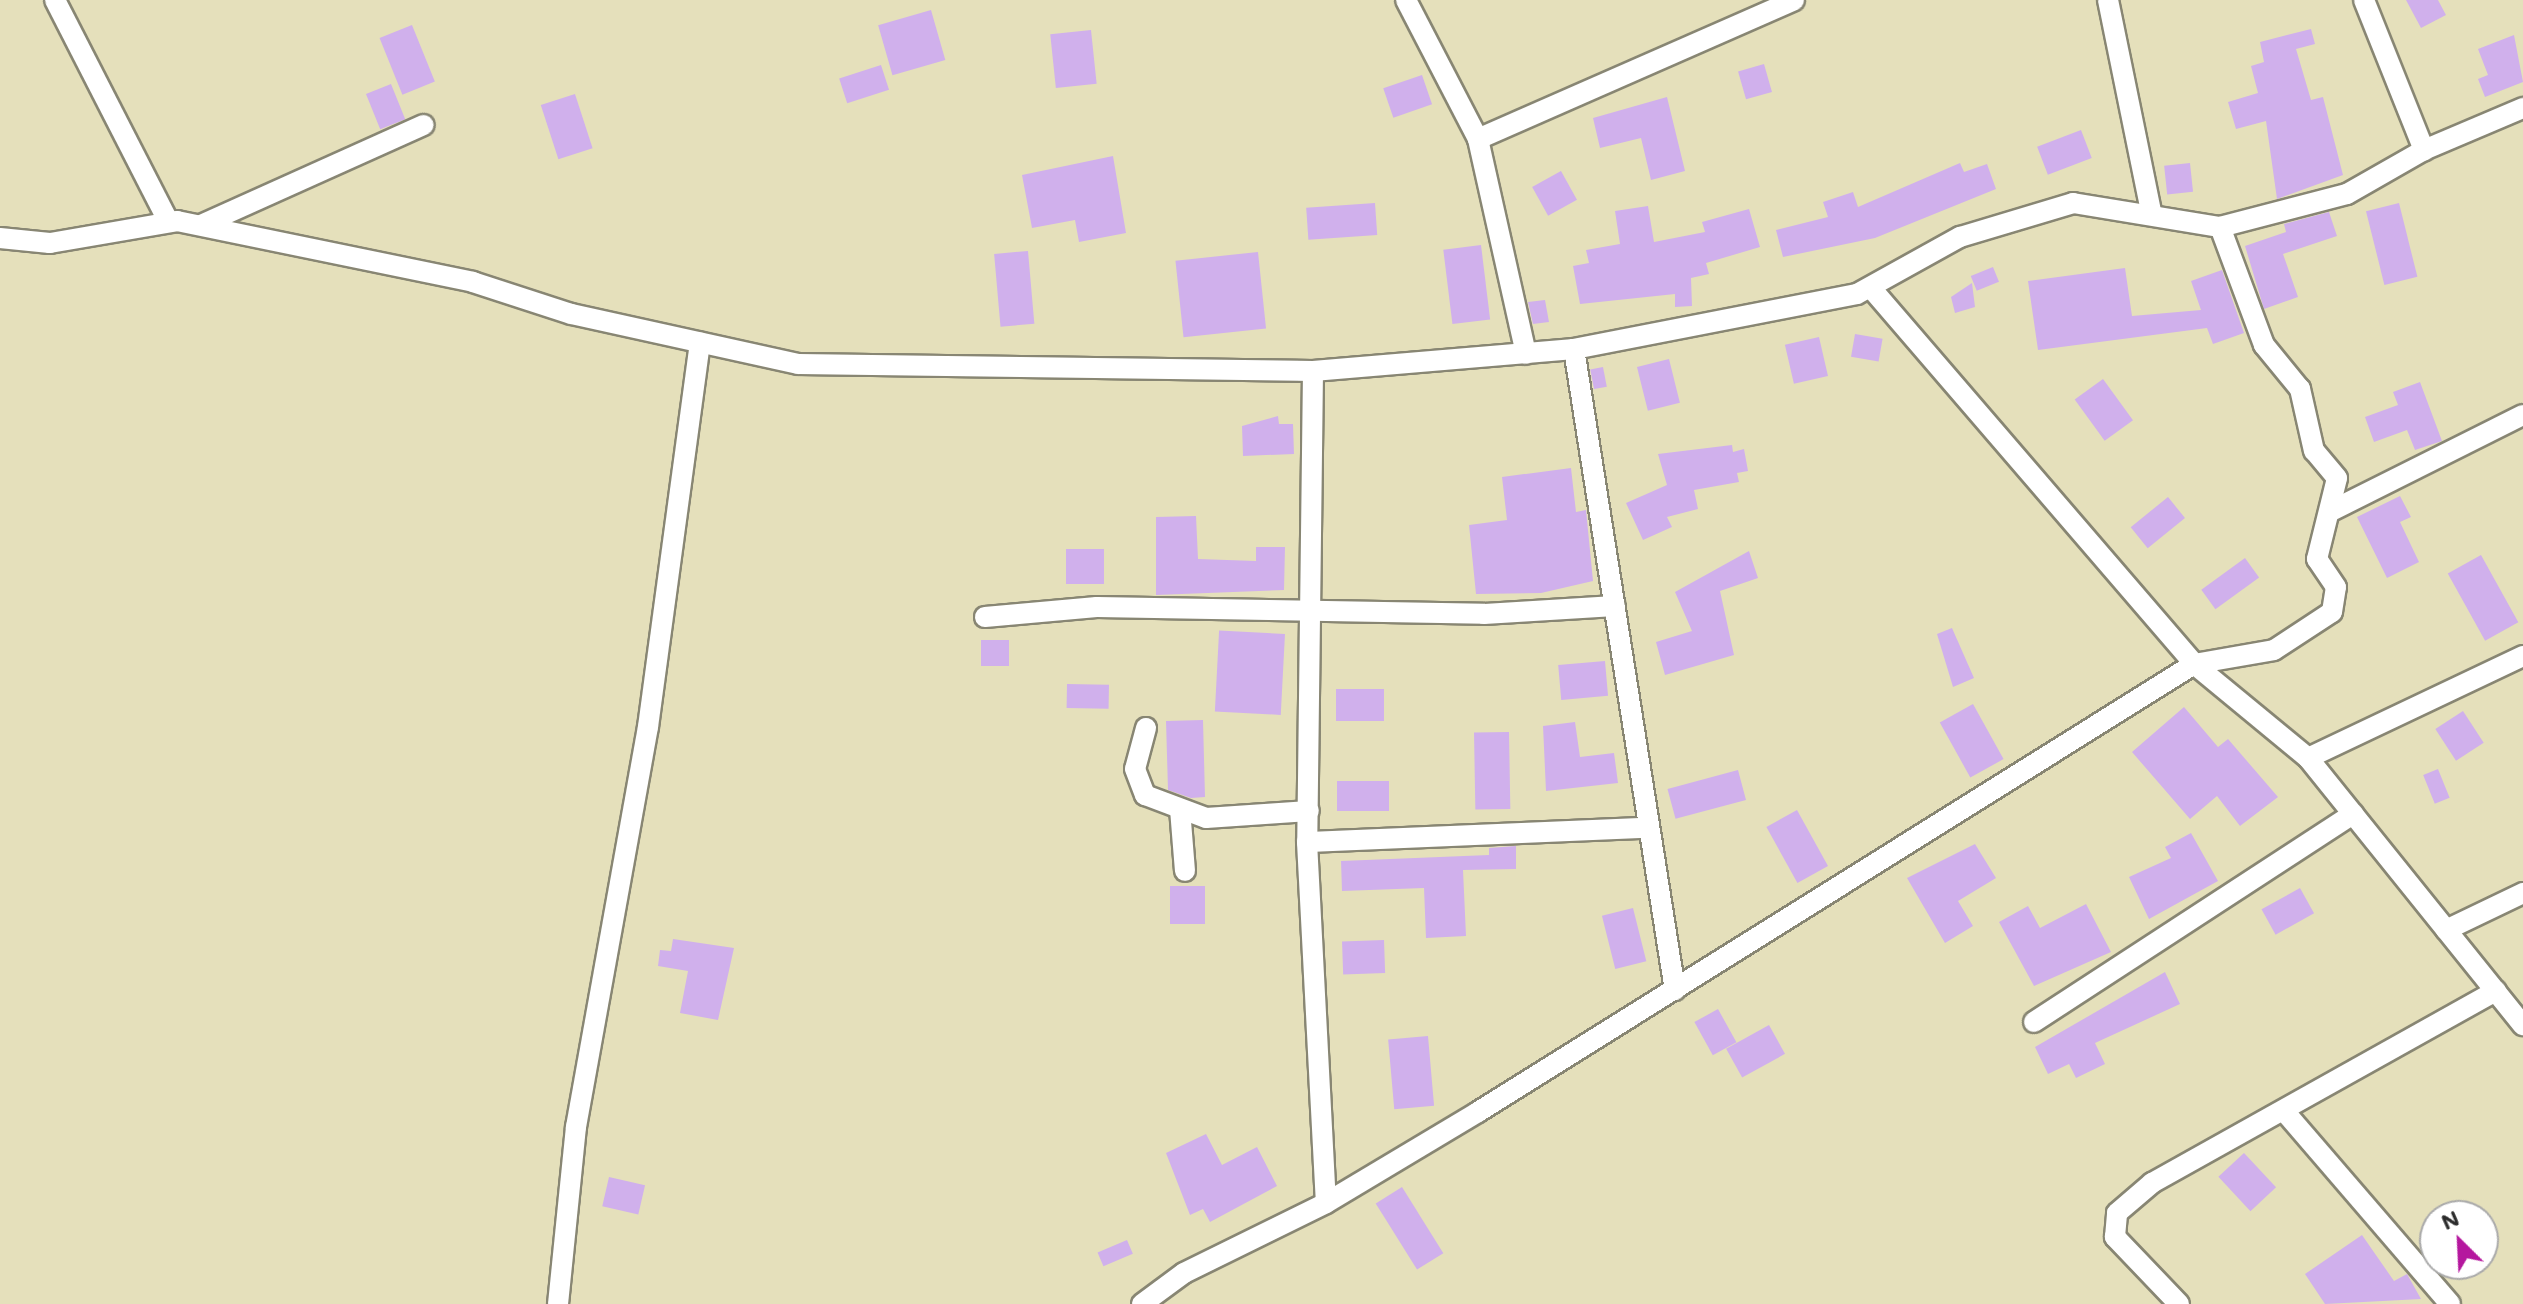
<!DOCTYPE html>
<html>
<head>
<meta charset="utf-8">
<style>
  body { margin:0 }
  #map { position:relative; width:2523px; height:1304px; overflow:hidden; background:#e5e0bb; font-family:Mali,sans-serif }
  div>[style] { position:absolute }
  .building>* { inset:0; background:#d0b0ec; transform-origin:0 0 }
  .roads { filter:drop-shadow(2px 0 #888673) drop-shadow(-2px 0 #888673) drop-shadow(0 2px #888673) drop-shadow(0 -2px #888673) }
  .minor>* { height:20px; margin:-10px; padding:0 10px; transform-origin:10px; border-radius:10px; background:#fff }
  span { translate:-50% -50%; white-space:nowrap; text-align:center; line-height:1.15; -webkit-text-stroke:6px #fff; paint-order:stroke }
  .north { position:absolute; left:2419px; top:1200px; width:80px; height:80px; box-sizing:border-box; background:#fff; border:2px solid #aaa; border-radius:50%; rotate:336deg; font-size:22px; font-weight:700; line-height:32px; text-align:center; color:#2b2b2b }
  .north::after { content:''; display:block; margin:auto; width:28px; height:36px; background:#b5179e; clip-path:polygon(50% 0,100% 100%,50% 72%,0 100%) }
</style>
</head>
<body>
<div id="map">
  <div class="building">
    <div style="clip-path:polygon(2406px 0,2438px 0,2446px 15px,2421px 28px)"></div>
    <div style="left:931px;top:10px;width:52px;height:55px;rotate:74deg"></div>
    <div style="left:412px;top:25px;width:61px;height:35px;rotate:68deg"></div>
    <div style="clip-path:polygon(2311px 29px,2315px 44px,2296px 49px,2311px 100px,2323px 97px,2343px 175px,2277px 199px,2266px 121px,2236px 129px,2228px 102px,2258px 93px,2251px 66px,2264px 62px,2260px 42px)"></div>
    <div style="left:1091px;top:30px;width:54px;height:41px;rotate:84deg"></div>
    <div style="clip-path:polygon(2514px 35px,2523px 82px,2485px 97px,2478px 79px,2488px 75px,2478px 49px)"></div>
    <div style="left:1764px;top:64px;width:29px;height:27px;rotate:74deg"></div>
    <div style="left:881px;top:65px;width:26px;height:44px;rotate:72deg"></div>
    <div style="left:1422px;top:75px;width:31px;height:41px;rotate:71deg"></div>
    <div style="left:391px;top:84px;width:38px;height:27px;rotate:68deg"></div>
    <div style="left:575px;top:94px;width:57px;height:36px;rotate:72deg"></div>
    <div style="clip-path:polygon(1667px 97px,1685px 171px,1651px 180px,1641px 138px,1600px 148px,1593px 118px)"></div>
    <div style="left:2081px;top:130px;width:30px;height:47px;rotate:69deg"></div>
    <div style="clip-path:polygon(1113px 156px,1126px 233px,1079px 242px,1075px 220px,1032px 228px,1022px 175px)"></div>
    <div style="clip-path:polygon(1960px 163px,1964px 172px,1987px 164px,1996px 189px,1875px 238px,1783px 257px,1776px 230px,1828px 217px,1823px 202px,1853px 192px,1858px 207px)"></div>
    <div style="left:2190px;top:163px;width:29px;height:26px;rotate:84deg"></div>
    <div style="left:1561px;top:171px;width:33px;height:33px;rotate:61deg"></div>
    <div style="left:1375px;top:203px;width:32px;height:69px;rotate:86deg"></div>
    <div style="left:2399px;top:203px;width:76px;height:34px;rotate:76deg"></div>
    <div style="clip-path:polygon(1648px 206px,1654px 242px,1705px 232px,1702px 222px,1749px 209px,1760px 247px,1706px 263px,1709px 274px,1691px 278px,1692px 306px,1675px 307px,1675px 294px,1580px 304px,1573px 266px,1589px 263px,1586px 250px,1620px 244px,1615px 211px)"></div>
    <div style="clip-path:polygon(2329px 212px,2337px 236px,2283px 254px,2298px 297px,2264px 309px,2245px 246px,2286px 232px,2284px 224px)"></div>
    <div style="left:1481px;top:245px;width:75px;height:38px;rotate:83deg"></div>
    <div style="left:1028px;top:251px;width:73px;height:34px;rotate:85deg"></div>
    <div style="left:1258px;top:252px;width:77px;height:83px;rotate:84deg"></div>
    <div style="left:1993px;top:267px;width:16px;height:24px;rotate:68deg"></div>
    <div style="clip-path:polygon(2125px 268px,2132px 316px,2201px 310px,2191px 281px,2222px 270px,2244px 333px,2213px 344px,2207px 328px,2038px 350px,2028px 281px)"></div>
    <div style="clip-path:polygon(1972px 283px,1975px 307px,1955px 313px,1951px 297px)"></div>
    <div style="clip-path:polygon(1545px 300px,1549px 322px,1533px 324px,1528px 302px)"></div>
    <div style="left:1855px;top:334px;width:28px;height:23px;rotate:10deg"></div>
    <div style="left:1819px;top:337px;width:40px;height:35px;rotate:77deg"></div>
    <div style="left:1669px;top:359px;width:45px;height:33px;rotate:76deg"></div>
    <div style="left:1603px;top:367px;width:20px;height:13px;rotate:79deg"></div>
    <div style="left:2103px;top:379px;width:51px;height:35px;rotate:54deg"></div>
    <div style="clip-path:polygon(2420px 382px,2442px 441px,2415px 450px,2407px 430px,2374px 442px,2365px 417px,2398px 405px,2393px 392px)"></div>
    <div style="clip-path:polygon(1278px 416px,1279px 424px,1293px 424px,1294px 454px,1243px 456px,1242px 426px)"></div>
    <div style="clip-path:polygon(1732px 445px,1733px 452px,1744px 449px,1748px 471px,1737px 473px,1739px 482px,1694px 490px,1698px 509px,1667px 517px,1672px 527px,1643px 540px,1626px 503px,1667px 485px,1658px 454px)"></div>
    <div style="clip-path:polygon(1571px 468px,1576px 512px,1586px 510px,1593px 581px,1541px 593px,1476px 594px,1469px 525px,1507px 520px,1502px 477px)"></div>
    <div style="clip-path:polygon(2400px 496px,2411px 517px,2400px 522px,2419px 562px,2387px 578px,2357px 517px)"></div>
    <div style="left:2168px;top:497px;width:27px;height:48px;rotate:51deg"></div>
    <div style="clip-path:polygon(1196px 516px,1198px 559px,1256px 561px,1256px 547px,1285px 547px,1284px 590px,1156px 595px,1156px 517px)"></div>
    <div style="left:1066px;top:549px;width:38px;height:35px"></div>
    <div style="clip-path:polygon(1749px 551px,1758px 578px,1720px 591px,1734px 655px,1665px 675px,1656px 642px,1692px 631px,1675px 592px)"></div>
    <div style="left:2481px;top:555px;width:77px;height:38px;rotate:61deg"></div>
    <div style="left:2245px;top:558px;width:24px;height:54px;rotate:54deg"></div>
    <div style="clip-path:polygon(1952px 628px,1974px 678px,1953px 687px,1937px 634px)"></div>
    <div style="left:1285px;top:634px;width:81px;height:66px;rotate:93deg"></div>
    <div style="left:981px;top:640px;width:28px;height:26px"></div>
    <div style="left:1605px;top:661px;width:35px;height:47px;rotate:85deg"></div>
    <div style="left:1067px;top:684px;width:42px;height:24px;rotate:1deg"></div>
    <div style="left:1336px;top:689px;width:48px;height:32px"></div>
    <div style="left:1973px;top:704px;width:63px;height:38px;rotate:61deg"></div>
    <div style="clip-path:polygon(2184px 707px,2218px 747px,2228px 739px,2278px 797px,2240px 826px,2217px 796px,2190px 819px,2132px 752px)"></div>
    <div style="left:2463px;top:711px;width:38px;height:33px;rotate:57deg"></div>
    <div style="clip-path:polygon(1203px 720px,1205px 797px,1191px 798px,1168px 790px,1166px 721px)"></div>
    <div style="clip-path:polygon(1575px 722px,1580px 757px,1614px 753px,1618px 783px,1546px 791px,1543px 726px)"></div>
    <div style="left:1509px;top:732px;width:77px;height:35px;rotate:89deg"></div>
    <div style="left:2438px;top:769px;width:31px;height:16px;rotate:68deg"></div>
    <div style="left:1738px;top:770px;width:31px;height:73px;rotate:75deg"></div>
    <div style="left:1337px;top:781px;width:52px;height:30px"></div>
    <div style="left:1797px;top:810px;width:64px;height:35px;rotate:61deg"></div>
    <div style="clip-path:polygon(2191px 833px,2218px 881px,2149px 919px,2129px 877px,2171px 858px,2165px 847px)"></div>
    <div style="clip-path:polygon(1975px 844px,1996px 878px,1958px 901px,1973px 926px,1945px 943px,1907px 878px)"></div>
    <div style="clip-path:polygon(1516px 846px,1516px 869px,1463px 870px,1466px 936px,1426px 938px,1424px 888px,1342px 891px,1341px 861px,1489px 855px,1489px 848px)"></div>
    <div style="left:1170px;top:886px;width:35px;height:38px"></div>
    <div style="left:2300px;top:888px;width:29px;height:44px;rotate:61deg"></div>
    <div style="clip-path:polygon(2086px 904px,2111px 952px,2034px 986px,1999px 922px,2028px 906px,2040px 928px)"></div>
    <div style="left:1633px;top:908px;width:55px;height:32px;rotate:76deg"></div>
    <div style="clip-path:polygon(673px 939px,734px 948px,718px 1020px,680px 1013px,688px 971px,658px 966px,660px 950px,671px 951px)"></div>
    <div style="left:1384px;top:940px;width:33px;height:42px;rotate:88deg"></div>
    <div style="clip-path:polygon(2165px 972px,2180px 1004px,2095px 1043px,2105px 1064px,2076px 1078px,2069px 1064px,2048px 1074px,2035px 1047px)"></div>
    <div style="left:1718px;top:1009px;width:38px;height:27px;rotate:61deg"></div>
    <div style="left:1769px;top:1025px;width:33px;height:49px;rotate:61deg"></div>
    <div style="left:1428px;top:1036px;width:70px;height:40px;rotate:85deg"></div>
    <div style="clip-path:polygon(1206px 1134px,1222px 1165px,1257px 1147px,1277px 1186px,1210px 1222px,1203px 1209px,1190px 1215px,1166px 1153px)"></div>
    <div style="left:2244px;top:1153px;width:47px;height:35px;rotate:47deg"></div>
    <div style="left:609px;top:1177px;width:37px;height:30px;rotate:13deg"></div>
    <div style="left:1402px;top:1187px;width:78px;height:31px;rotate:58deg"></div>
    <div style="clip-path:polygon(2362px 1235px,2394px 1281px,2407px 1274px,2421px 1299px,2325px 1304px,2305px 1274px)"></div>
    <div style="left:1127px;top:1240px;width:15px;height:32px;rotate:67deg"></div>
  </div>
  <div class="roads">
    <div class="minor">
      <div style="left:55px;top:0;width:248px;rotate:62.9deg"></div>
      <div style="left:1406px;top:0;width:157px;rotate:62.6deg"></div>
      <div style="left:1478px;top:139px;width:220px;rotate:77.4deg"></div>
      <div style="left:2108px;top:0;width:215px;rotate:78.5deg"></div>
      <div style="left:2364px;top:0;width:162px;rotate:68.2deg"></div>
      <div style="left:1478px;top:139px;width:345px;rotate:-23.7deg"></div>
      <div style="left:201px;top:225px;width:244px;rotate:-24.2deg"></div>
      <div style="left:0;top:238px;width:50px;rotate:5.7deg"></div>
      <div style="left:50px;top:243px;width:129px;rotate:-9.8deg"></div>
      <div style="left:177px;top:221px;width:302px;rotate:11.6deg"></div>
      <div style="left:473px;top:282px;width:103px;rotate:18.1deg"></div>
      <div style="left:571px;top:314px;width:232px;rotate:12.4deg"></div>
      <div style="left:798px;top:364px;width:515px;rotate:0.78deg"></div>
      <div style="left:1313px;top:371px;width:262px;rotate:-4.8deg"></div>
      <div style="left:1574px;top:349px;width:288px;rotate:-11deg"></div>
      <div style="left:1857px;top:294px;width:118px;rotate:-29deg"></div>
      <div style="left:1960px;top:237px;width:118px;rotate:-16.7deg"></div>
      <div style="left:2073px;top:203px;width:149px;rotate:9.3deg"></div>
      <div style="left:2220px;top:227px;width:131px;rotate:-14.6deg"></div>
      <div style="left:2347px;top:194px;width:89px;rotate:-29.7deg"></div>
      <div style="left:2424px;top:150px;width:108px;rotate:-23deg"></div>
      <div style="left:1871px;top:288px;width:496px;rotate:49.3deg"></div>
      <div style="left:2194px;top:664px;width:148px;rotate:39.5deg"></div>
      <div style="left:2308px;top:758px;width:343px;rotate:51.2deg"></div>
      <div style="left:1574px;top:349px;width:649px;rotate:81.05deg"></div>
      <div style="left:1313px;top:371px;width:471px;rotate:90.7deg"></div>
      <div style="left:1307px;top:842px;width:361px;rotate:87deg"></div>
      <div style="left:2333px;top:510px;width:212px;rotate:-26.6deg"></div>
      <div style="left:985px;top:617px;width:112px;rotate:-5.1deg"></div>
      <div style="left:1097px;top:607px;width:387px;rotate:1deg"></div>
      <div style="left:1484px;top:614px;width:131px;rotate:-3.5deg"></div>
      <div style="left:1146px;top:728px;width:42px;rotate:105deg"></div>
      <div style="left:1135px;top:769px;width:28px;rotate:69deg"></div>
      <div style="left:1145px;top:795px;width:65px;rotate:20.7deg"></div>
      <div style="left:1206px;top:818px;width:103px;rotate:-3.9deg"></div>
      <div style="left:2308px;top:758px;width:238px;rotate:-25.4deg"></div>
      <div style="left:1180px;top:809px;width:62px;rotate:85.4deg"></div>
      <div style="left:1307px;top:842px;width:341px;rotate:-2.4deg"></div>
      <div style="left:2446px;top:930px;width:85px;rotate:-25.7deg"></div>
      <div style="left:2034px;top:1022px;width:381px;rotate:-33.1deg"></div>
      <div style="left:2285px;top:1112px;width:253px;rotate:49.3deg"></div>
      <div style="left:558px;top:1304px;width:178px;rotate:-84.2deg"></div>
      <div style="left:576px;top:1127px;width:406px;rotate:-79.8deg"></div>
      <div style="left:648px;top:727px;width:388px;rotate:-82.3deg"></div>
      <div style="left:1142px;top:1304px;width:52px;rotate:-36.4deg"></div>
      <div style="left:1184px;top:1273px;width:158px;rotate:-26.2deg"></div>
      <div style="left:1326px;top:1203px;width:177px;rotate:-30.9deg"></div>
      <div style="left:1478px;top:1112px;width:845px;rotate:-32.03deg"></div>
      <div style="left:2194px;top:664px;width:81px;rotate:-9.9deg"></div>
      <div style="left:2274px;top:650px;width:69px;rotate:-33.2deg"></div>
      <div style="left:2332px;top:612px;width:25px;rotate:-81deg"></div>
      <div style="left:2336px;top:587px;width:34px;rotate:-124deg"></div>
      <div style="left:2317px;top:559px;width:83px;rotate:-76.1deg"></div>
      <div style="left:2337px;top:478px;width:35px;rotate:-130deg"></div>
      <div style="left:2314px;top:451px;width:64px;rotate:-102.7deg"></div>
      <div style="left:2300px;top:389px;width:57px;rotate:-129.3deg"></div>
      <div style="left:2264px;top:345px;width:126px;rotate:-110.4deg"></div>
      <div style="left:2179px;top:1304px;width:93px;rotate:-133.7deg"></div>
      <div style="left:2115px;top:1237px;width:24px;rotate:-85deg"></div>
      <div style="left:2117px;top:1213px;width:46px;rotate:-40.6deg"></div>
      <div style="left:2152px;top:1183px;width:394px;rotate:-29.2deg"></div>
    </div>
  </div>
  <div class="north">N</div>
</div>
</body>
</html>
